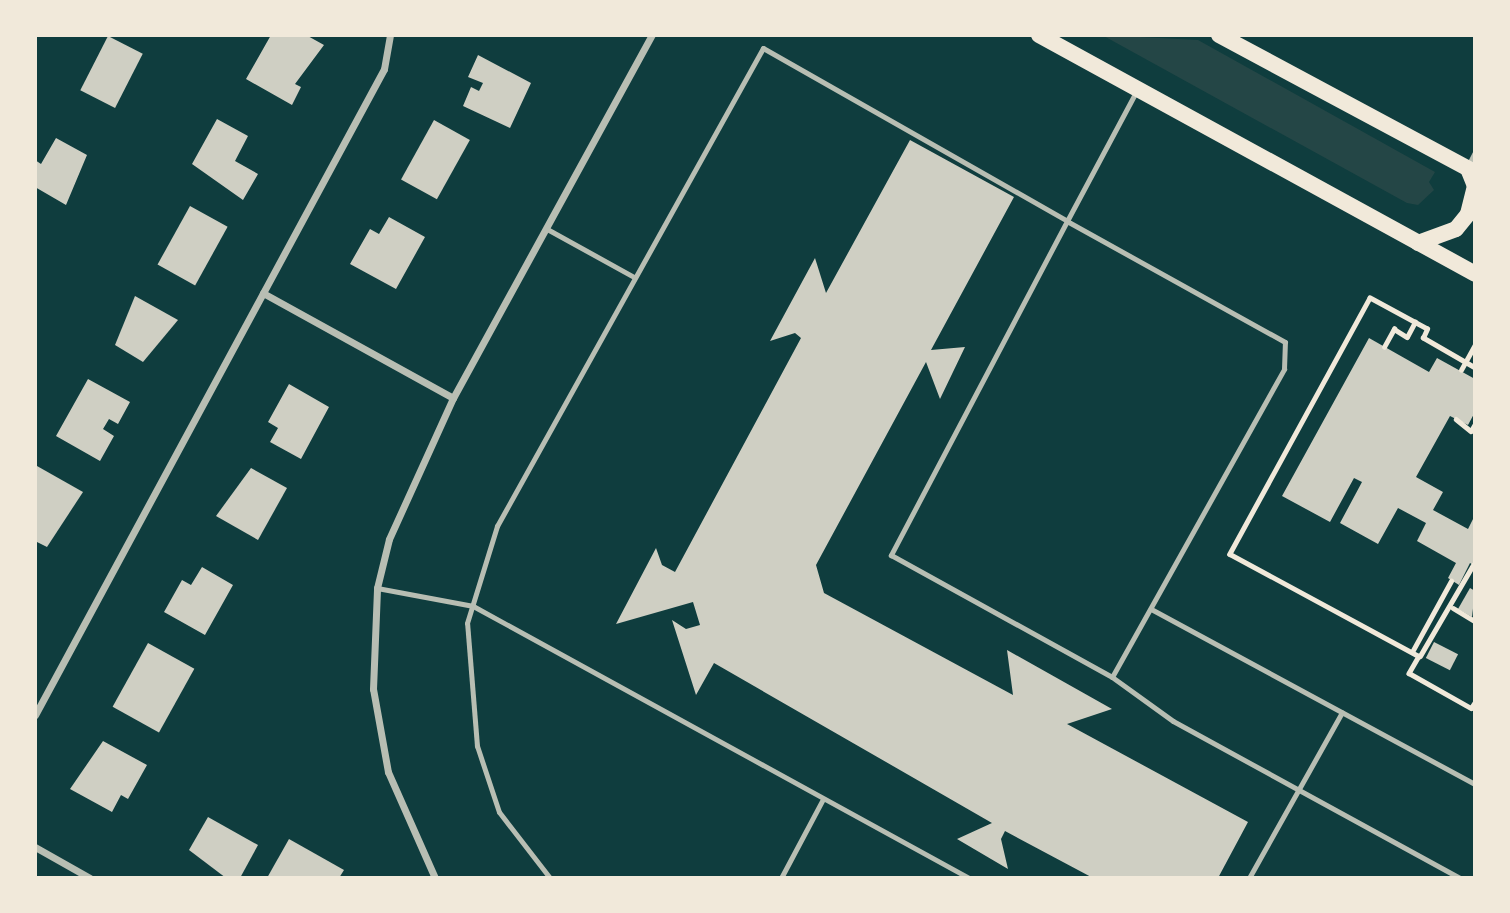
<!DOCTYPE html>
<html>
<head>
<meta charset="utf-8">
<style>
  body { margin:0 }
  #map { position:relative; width:1510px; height:913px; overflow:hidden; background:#0f3d3e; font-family:"DM Sans",sans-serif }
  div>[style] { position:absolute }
  .green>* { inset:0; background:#244646 }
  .building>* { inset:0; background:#cfcfc3; transform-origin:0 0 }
  .path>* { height:4.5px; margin:-2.25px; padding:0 2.25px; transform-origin:2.25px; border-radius:2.25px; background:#f1e9da }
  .service>* { height:5px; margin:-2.5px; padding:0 2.5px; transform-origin:2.5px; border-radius:2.5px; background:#b8beb3 }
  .minor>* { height:7px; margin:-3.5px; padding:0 3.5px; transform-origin:3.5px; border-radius:3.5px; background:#b8beb3 }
  .primary>* { height:16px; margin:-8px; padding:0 8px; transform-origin:8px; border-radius:8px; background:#f1e9da }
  span { translate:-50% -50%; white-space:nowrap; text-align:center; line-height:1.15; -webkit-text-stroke:5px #f1e9da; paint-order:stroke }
  .frame { position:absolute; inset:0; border:37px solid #f1e9da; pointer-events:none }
</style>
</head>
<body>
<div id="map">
  <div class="green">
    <div style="clip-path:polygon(1102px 35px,1198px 40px,1435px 172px,1429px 182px,1434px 190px,1418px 205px,1407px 203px)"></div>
  </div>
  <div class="building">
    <div style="clip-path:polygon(271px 35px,306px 35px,324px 45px,295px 84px,301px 87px,292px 105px,246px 79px)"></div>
    <div style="left:108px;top:36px;width:39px;height:61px;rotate:27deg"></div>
    <div style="clip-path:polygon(478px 55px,531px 83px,510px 128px,463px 106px,471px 87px,479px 91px,483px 83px,468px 77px)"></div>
    <div style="clip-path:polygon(217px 119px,248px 136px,235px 161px,258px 174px,243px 200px,192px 164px)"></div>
    <div style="left:434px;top:120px;width:41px;height:68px;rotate:29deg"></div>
    <div style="clip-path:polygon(56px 138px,87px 155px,66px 205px,35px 187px,35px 160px,41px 164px)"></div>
    <div style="clip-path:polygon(910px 140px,1014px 197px,931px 350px,965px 347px,940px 399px,926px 362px,816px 565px,824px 593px,1013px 695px,1007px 650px,1112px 709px,1067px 724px,1248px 822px,1218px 878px,1093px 878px,1005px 831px,1001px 839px,1008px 869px,957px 839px,992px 823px,714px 663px,696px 695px,672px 620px,686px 629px,700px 625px,693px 602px,616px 624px,656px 548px,662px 565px,675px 572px,801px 338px,795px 333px,770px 341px,815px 258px,826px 293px)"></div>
    <div style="left:190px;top:206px;width:43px;height:67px;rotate:29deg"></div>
    <div style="clip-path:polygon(389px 217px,425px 237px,396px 289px,350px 264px,370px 229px,379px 234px)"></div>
    <div style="clip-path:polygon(135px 296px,178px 320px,143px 362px,115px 345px)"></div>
    <div style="clip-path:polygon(1369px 338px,1429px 372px,1437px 358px,1475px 379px,1475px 412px,1468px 425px,1450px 416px,1416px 477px,1443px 492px,1433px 510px,1468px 529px,1475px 515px,1475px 566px,1470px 563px,1459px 585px,1448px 578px,1456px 563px,1417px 541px,1426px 523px,1398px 508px,1378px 544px,1340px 523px,1362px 482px,1354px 478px,1330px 522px,1282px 496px)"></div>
    <div style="clip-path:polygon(88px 379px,130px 402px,118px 424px,109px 419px,103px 429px,114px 436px,100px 461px,56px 436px)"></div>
    <div style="clip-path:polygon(289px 384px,329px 407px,301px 459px,270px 442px,278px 428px,268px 422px)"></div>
    <div style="clip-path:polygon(37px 466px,83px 492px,47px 547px,35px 541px)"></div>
    <div style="clip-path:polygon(251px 468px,287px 488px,258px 540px,216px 516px)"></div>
    <div style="clip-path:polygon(202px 567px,233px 585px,205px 635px,164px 612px,182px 580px,191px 585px)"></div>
    <div style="clip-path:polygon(1470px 588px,1475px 591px,1472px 617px,1458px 609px)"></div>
    <div style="left:1434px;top:642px;width:27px;height:18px;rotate:27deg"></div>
    <div style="left:148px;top:643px;width:53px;height:73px;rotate:29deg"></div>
    <div style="clip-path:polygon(103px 741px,147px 765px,128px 799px,121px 795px,112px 812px,70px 789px)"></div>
    <div style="clip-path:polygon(208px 817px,258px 845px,240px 878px,226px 878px,189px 850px)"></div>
    <div style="clip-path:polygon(289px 839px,344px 870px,339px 878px,267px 878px)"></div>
  </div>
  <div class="path">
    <div style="left:1384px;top:347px;width:21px;rotate:-61deg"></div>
    <div style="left:1394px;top:329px;width:15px;rotate:32deg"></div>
    <div style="left:1407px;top:337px;width:17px;rotate:-62deg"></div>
    <div style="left:1475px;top:368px;width:60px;rotate:-150deg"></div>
    <div style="left:1423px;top:338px;width:10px;rotate:-66deg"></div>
    <div style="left:1427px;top:329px;width:65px;rotate:-151.5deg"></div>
    <div style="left:1370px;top:298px;width:292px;rotate:118.7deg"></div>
    <div style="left:1230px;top:554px;width:215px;rotate:28.4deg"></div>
    <div style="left:1419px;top:656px;width:20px;rotate:120deg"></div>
    <div style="left:1409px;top:673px;width:71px;rotate:29.4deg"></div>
    <div style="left:1471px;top:708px;width:7px;rotate:-56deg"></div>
    <div style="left:1461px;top:370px;width:29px;rotate:-61deg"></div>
    <div style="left:1456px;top:419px;width:19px;rotate:39deg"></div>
    <div style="left:1471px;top:431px;width:8px;rotate:-60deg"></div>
    <div style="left:1453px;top:608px;width:26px;rotate:31deg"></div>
    <div style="left:1412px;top:652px;width:81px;rotate:-61.2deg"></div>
    <div style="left:1420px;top:656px;width:105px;rotate:-59.8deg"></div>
  </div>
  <div class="service">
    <div style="left:547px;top:229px;width:99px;rotate:28.9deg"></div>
    <div style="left:377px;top:588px;width:98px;rotate:10.6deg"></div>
    <div style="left:473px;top:606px;width:566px;rotate:28.74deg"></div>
    <div style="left:1151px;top:609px;width:368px;rotate:28.4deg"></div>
    <div style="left:1112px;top:677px;width:353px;rotate:-60.8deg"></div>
    <div style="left:1284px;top:369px;width:27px;rotate:-88deg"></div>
    <div style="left:1285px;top:342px;width:249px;rotate:-151deg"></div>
    <div style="left:1067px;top:221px;width:146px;rotate:-61.9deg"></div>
    <div style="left:550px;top:878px;width:83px;rotate:-127.7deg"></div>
    <div style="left:499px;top:812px;width:70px;rotate:-108.4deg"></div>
    <div style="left:477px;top:746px;width:123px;rotate:-94.6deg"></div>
    <div style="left:467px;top:623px;width:102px;rotate:-72.8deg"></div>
    <div style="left:497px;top:526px;width:547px;rotate:-60.9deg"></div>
    <div style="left:763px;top:48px;width:350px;rotate:29.6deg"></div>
    <div style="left:1067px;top:221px;width:378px;rotate:117.8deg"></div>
    <div style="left:891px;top:555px;width:252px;rotate:28.9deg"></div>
    <div style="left:1112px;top:677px;width:75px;rotate:35.8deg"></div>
    <div style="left:1173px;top:721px;width:327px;rotate:28.7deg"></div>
    <div style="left:781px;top:878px;width:89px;rotate:-62deg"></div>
    <div style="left:1249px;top:878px;width:190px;rotate:-60.7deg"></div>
  </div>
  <div class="minor">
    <div style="left:1468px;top:168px;width:16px;rotate:-63deg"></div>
    <div style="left:263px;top:293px;width:217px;rotate:28.9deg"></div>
    <div style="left:35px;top:715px;width:734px;rotate:-61.62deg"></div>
    <div style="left:384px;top:69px;width:35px;rotate:-80deg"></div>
    <div style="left:35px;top:847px;width:63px;rotate:29.4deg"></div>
    <div style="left:435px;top:878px;width:116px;rotate:-113.9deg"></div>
    <div style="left:388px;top:772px;width:84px;rotate:-100.2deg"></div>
    <div style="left:373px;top:689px;width:101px;rotate:-87.7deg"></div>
    <div style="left:377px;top:588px;width:50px;rotate:-76.2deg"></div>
    <div style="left:389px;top:539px;width:155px;rotate:-65.6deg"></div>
    <div style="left:453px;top:398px;width:414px;rotate:-61.3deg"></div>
  </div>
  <div class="primary">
    <div style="left:1039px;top:35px;width:497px;rotate:28.7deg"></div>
    <div style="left:1219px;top:35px;width:290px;rotate:28.2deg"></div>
    <div style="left:1418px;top:243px;width:40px;rotate:-20.2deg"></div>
    <div style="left:1456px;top:229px;width:19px;rotate:-51deg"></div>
    <div style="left:1468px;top:214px;width:29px;rotate:-76deg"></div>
    <div style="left:1475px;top:186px;width:18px;rotate:-112deg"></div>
  </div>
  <div class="frame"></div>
</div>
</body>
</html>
